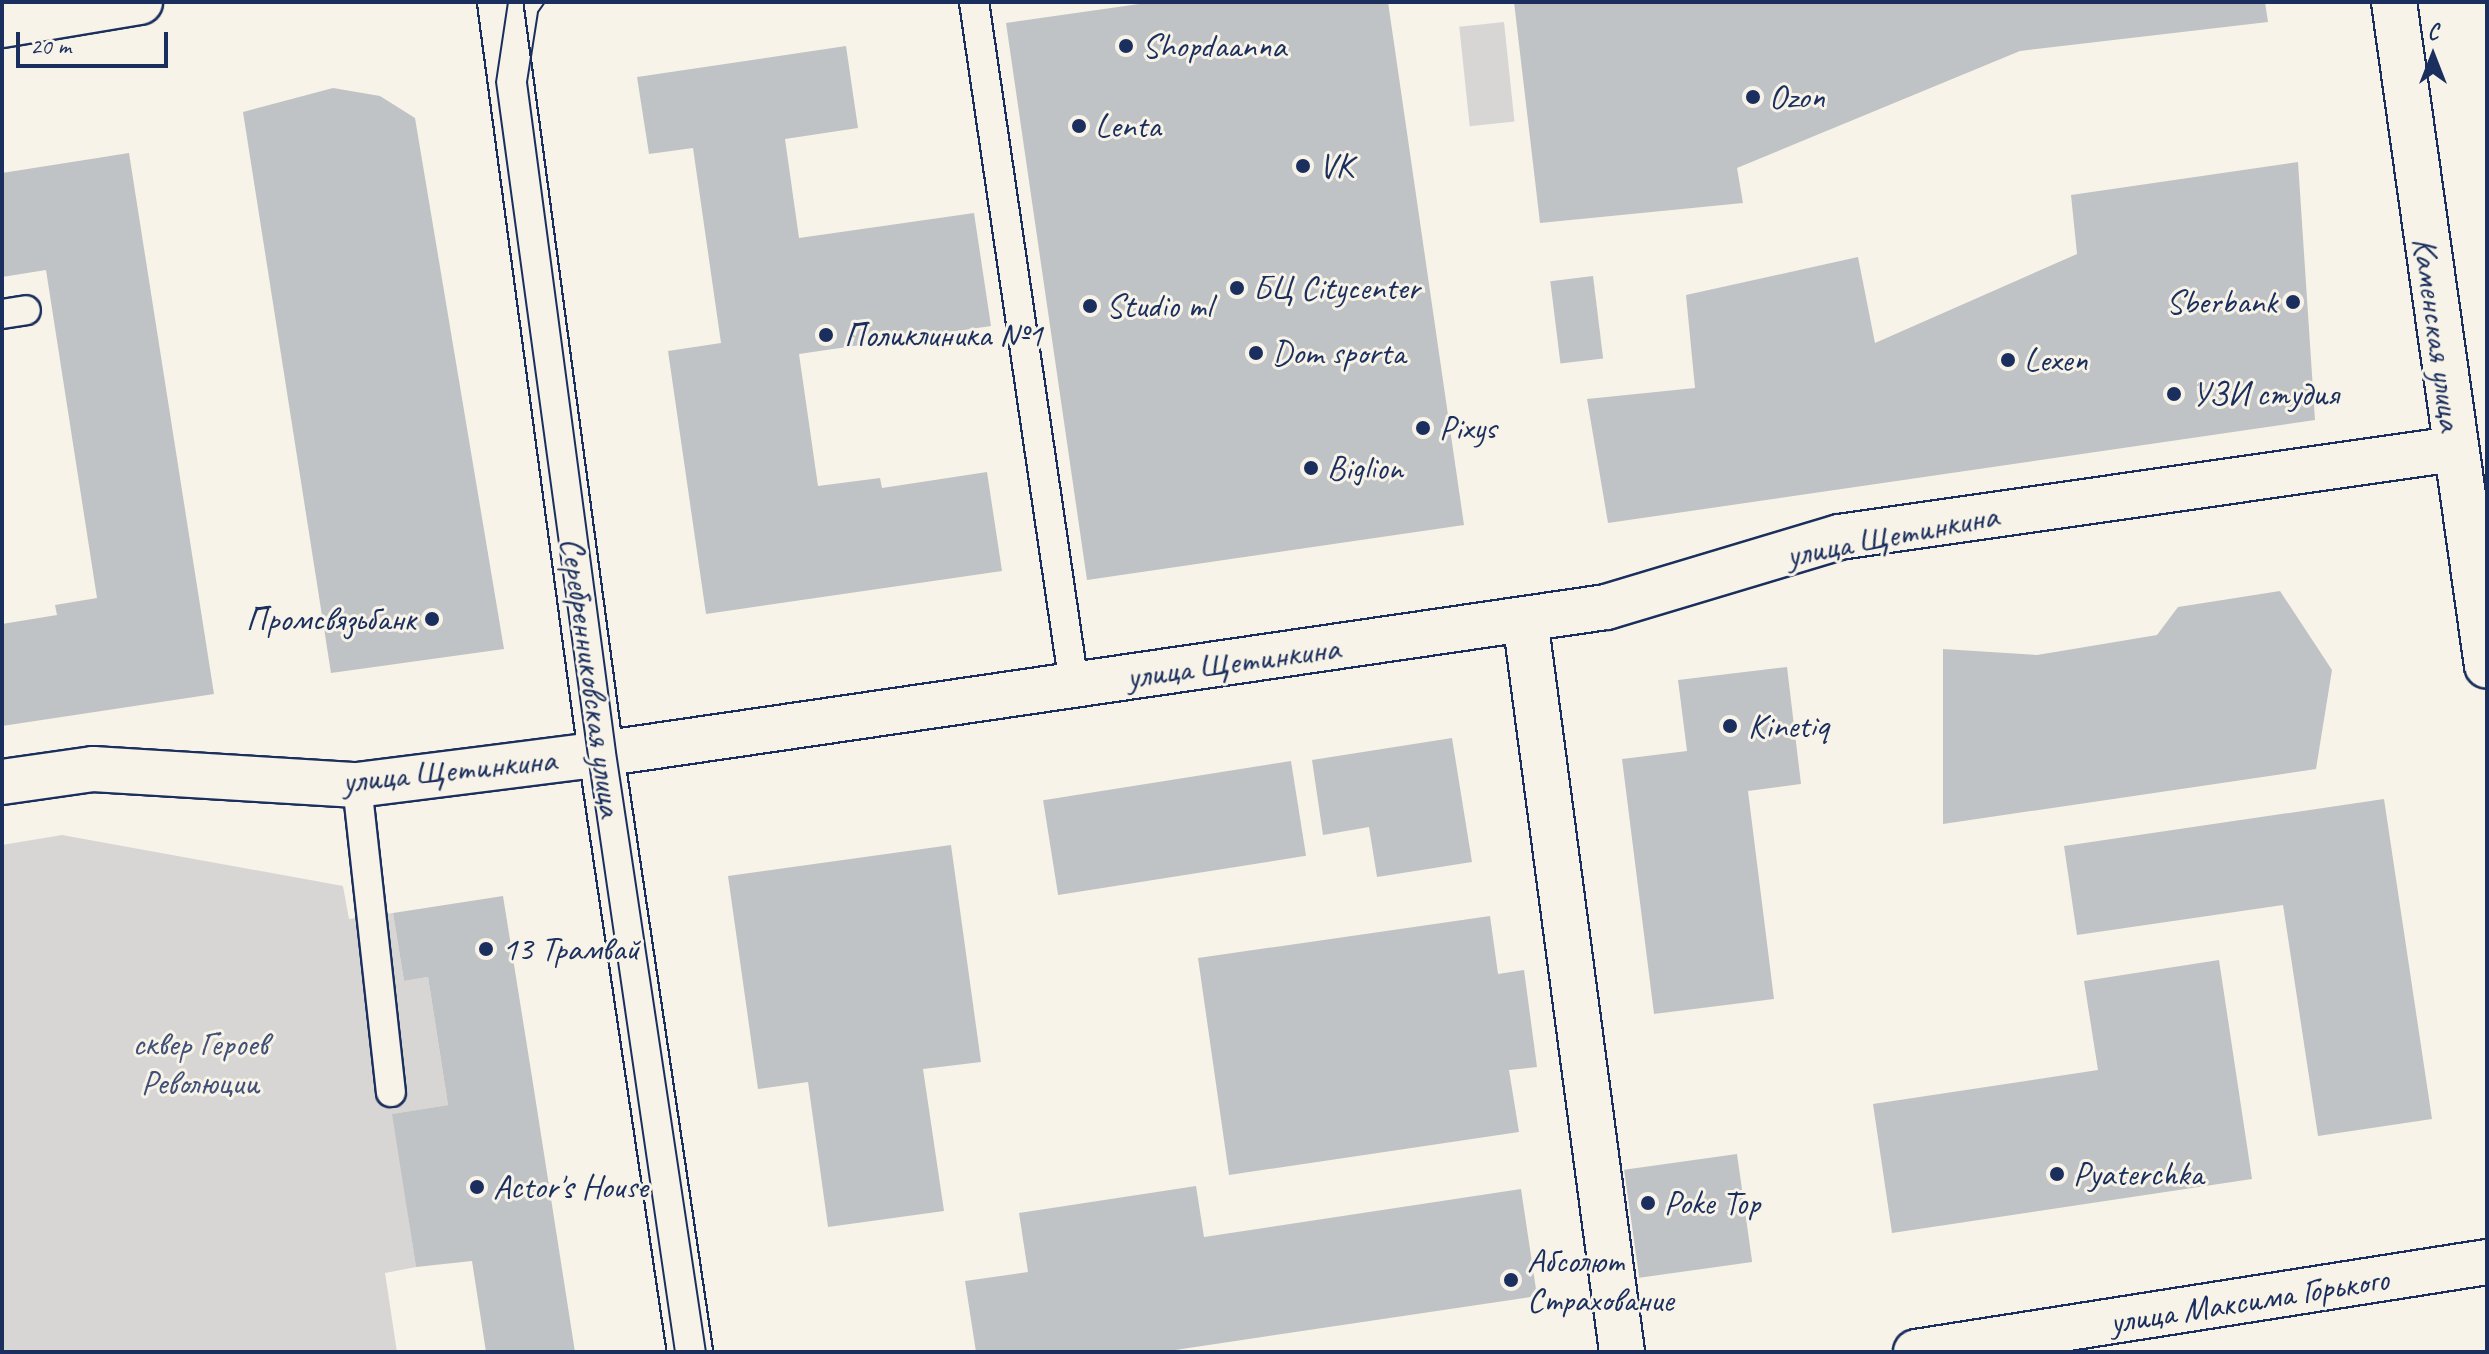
<!DOCTYPE html>
<html>
<head>
<meta charset="utf-8">
<style>
  body { margin:0 }
  #map { position:relative; width:2489px; height:1354px; overflow:hidden; background:#f7f3e8; font-family:Caveat,sans-serif }
  div>[style] { position:absolute }
  .green>* { inset:0; background:#d7d6d4; transform-origin:0 0 }
  .building>* { inset:0; background:#c0c3c5; transform-origin:0 0 }
  .roads { filter:drop-shadow(2px 0 #1b2f5e) drop-shadow(-2px 0 #1b2f5e) drop-shadow(0 2px #1b2f5e) drop-shadow(0 -2px #1b2f5e) }
  .service>* { height:28px; margin:-14px; padding:0 14px; transform-origin:14px; border-radius:14px; background:#f7f3e8 }
  .minor>* { height:44px; margin:-22px; padding:0 22px; transform-origin:22px; border-radius:22px; background:#f7f3e8 }
  .tertiary>* { height:44px; margin:-22px; padding:0 22px; transform-origin:22px; border-radius:22px; background:#f7f3e8 }
  .tram>* { height:2px; margin:-1px; padding:0 1px; transform-origin:1px; border-radius:1px; background:#1b2f5e }
  .dots>* { width:22px; height:22px; translate:-50% -50%; box-sizing:border-box; border:4px solid #f7f3e8; border-radius:50% }
  span { translate:-50% -50%; white-space:nowrap; text-align:center; line-height:1.15; -webkit-text-stroke:6px #f7f3e8; paint-order:stroke }
  .poi-label { font-size:34px; color:#1b2f5e }
  .left { translate:0 -50%; text-align:left }
  .right { translate:-100% -50%; text-align:right }
  .street-label { font-size:34px; color:#1b2f5e }
  .park-label { font-size:34px; color:#415076 }
  .frame { position:absolute; inset:0; border:4px solid #1b2f5e; pointer-events:none }
  .north { position:absolute; left:2393px; top:16px; width:80px; height:80px; -webkit-text-stroke:6px #f7f3e8; paint-order:stroke; rotate:0deg; font-size:22px; font-weight:700; line-height:32px; text-align:center; color:#1b2f5e }
  .north::after { content:''; display:block; margin:auto; width:28px; height:36px; background:#1b2f5e; clip-path:polygon(50% 0,100% 100%,50% 72%,0 100%) }
  .scale { position:absolute; left:16px; top:32px; width:152px; height:36px; box-sizing:border-box; border:4px solid #1b2f5e; border-top:0; padding-left:10px; font-size:24px; line-height:28px; white-space:nowrap; color:#1b2f5e; -webkit-text-stroke:6px #f7f3e8; paint-order:stroke }
</style>
</head>
<body>
<div id="map">
  <div class="green">
    <div style="left:1504px;top:22px;width:100px;height:45px;rotate:84deg"></div>
    <div style="clip-path:polygon(62px 835px,343px 886px,349px 919px,393px 913px,404px 981px,428px 977px,448px 1105px,393px 1114px,416px 1267px,385px 1273px,397px 1352px,2px 1352px,2px 845px)"></div>
  </div>
  <div class="building">
    <div style="clip-path:polygon(1153px 2px,1388px 2px,1464px 525px,1087px 580px,1006px 23px)"></div>
    <div style="clip-path:polygon(1514px 2px,2265px 2px,2268px 22px,2020px 51px,1737px 168px,1743px 203px,1540px 223px)"></div>
    <div style="clip-path:polygon(846px 46px,858px 128px,785px 139px,799px 238px,974px 213px,991px 326px,799px 354px,818px 486px,880px 478px,882px 488px,987px 472px,1002px 571px,706px 614px,668px 351px,721px 343px,693px 148px,649px 154px,637px 77px)"></div>
    <div style="clip-path:polygon(333px 88px,380px 96px,415px 118px,504px 649px,331px 673px,243px 112px)"></div>
    <div style="clip-path:polygon(129px 153px,214px 694px,2px 726px,2px 624px,57px 615px,55px 605px,97px 598px,46px 270px,2px 277px,2px 173px)"></div>
    <div style="clip-path:polygon(2298px 162px,2315px 420px,1608px 523px,1587px 399px,1695px 388px,1686px 295px,1858px 257px,1875px 343px,2077px 254px,2071px 195px)"></div>
    <div style="left:1593px;top:276px;width:83px;height:43px;rotate:83deg"></div>
    <div style="clip-path:polygon(2280px 591px,2332px 670px,2316px 769px,1943px 824px,1943px 649px,2037px 655px,2157px 635px,2178px 607px)"></div>
    <div style="clip-path:polygon(1787px 667px,1801px 784px,1748px 791px,1774px 999px,1654px 1014px,1622px 759px,1687px 751px,1678px 680px)"></div>
    <div style="clip-path:polygon(1452px 738px,1472px 862px,1377px 877px,1369px 827px,1323px 835px,1312px 760px)"></div>
    <div style="left:1291px;top:761px;width:96px;height:251px;rotate:81deg"></div>
    <div style="clip-path:polygon(2384px 799px,2432px 1119px,2318px 1136px,2283px 905px,2077px 935px,2064px 846px)"></div>
    <div style="clip-path:polygon(951px 845px,981px 1062px,923px 1069px,944px 1211px,828px 1227px,808px 1082px,758px 1089px,728px 876px)"></div>
    <div style="clip-path:polygon(503px 896px,532px 1077px,575px 1352px,486px 1352px,472px 1261px,416px 1267px,392px 1114px,448px 1105px,428px 977px,404px 981px,393px 913px)"></div>
    <div style="clip-path:polygon(1490px 916px,1498px 974px,1524px 970px,1537px 1067px,1509px 1070px,1519px 1132px,1229px 1175px,1198px 958px)"></div>
    <div style="clip-path:polygon(2219px 960px,2252px 1179px,1892px 1233px,1873px 1104px,2098px 1070px,2084px 981px)"></div>
    <div style="left:1737px;top:1154px;width:109px;height:114px;rotate:82deg"></div>
    <div style="clip-path:polygon(1196px 1186px,1204px 1237px,1521px 1189px,1537px 1296px,1162px 1352px,976px 1352px,965px 1281px,1028px 1272px,1019px 1213px)"></div>
  </div>
  <div class="roads">
    <div class="service">
      <div style="left:974px;top:2px;width:690px;rotate:81.67deg"></div>
      <div style="left:2px;top:314px;width:24px;rotate:-9deg"></div>
      <div style="left:357px;top:785px;width:309px;rotate:83.7deg"></div>
    </div>
    <div class="minor">
      <div style="left:1525px;top:619px;width:739px;rotate:82.46deg"></div>
      <div style="left:2px;top:782px;width:92px;rotate:-8.1deg"></div>
      <div style="left:93px;top:769px;width:264px;rotate:3.5deg"></div>
      <div style="left:357px;top:785px;width:246px;rotate:-7.2deg"></div>
      <div style="left:601px;top:754px;width:1016px;rotate:-8.32deg"></div>
      <div style="left:1606px;top:607px;width:243px;rotate:-16.7deg"></div>
      <div style="left:1839px;top:537px;width:621px;rotate:-8.14deg"></div>
    </div>
    <div class="tertiary">
      <div style="left:500px;top:2px;width:759px;rotate:82.35deg"></div>
      <div style="left:601px;top:754px;width:605px;rotate:81.53deg"></div>
      <div style="left:2394px;top:2px;width:670px;rotate:82.03deg"></div>
      <div style="left:2px;top:25px;width:140px;rotate:-9.5deg"></div>
      <div style="left:1916px;top:1352px;width:578px;rotate:-8.96deg"></div>
    </div>
  </div>
  <div class="tram">
    <div style="left:508px;top:2px;width:81px;rotate:98.5deg"></div>
    <div style="left:496px;top:82px;width:680px;rotate:82.23deg"></div>
    <div style="left:588px;top:756px;width:602px;rotate:81.7deg"></div>
    <div style="left:545px;top:2px;width:12px;rotate:125deg"></div>
    <div style="left:538px;top:12px;width:71px;rotate:98.9deg"></div>
    <div style="left:527px;top:82px;width:676px;rotate:82.43deg"></div>
    <div style="left:616px;top:752px;width:607px;rotate:81.47deg"></div>
  </div>
  <div class="dots">
    <div style="left:1126px;top:46px;background:#1b2f5e"></div>
    <div style="left:1753px;top:97px;background:#1b2f5e"></div>
    <div style="left:1079px;top:126px;background:#1b2f5e"></div>
    <div style="left:1303px;top:166px;background:#1b2f5e"></div>
    <div style="left:1237px;top:288px;background:#1b2f5e"></div>
    <div style="left:2293px;top:302px;background:#1b2f5e"></div>
    <div style="left:1090px;top:306px;background:#1b2f5e"></div>
    <div style="left:826px;top:335px;background:#1b2f5e"></div>
    <div style="left:1256px;top:353px;background:#1b2f5e"></div>
    <div style="left:2008px;top:360px;background:#1b2f5e"></div>
    <div style="left:2174px;top:394px;background:#1b2f5e"></div>
    <div style="left:1423px;top:428px;background:#1b2f5e"></div>
    <div style="left:1311px;top:468px;background:#1b2f5e"></div>
    <div style="left:432px;top:619px;background:#1b2f5e"></div>
    <div style="left:1730px;top:726px;background:#1b2f5e"></div>
    <div style="left:486px;top:949px;background:#1b2f5e"></div>
    <div style="left:2057px;top:1174px;background:#1b2f5e"></div>
    <div style="left:477px;top:1187px;background:#1b2f5e"></div>
    <div style="left:1648px;top:1203px;background:#1b2f5e"></div>
    <div style="left:1511px;top:1280px;background:#1b2f5e"></div>
  </div>
  <div class="poi-label">
    <span class="left" style="left:1142px;top:46px">Shopdaanna</span>
    <span class="left" style="left:1769px;top:97px">Ozon</span>
    <span class="left" style="left:1095px;top:126px">Lenta</span>
    <span class="left" style="left:1319px;top:166px">VK</span>
    <span class="left" style="left:1253px;top:288px">БЦ Citycenter</span>
    <span class="right" style="left:2277px;top:302px">Sberbank</span>
    <span class="left" style="left:1106px;top:306px">Studio ml</span>
    <span class="left" style="left:844px;top:335px">Поликлиника №1</span>
    <span class="left" style="left:1272px;top:353px">Dom sporta</span>
    <span class="left" style="left:2024px;top:360px">Lexen</span>
    <span class="left" style="left:2192px;top:394px">УЗИ студия</span>
    <span class="left" style="left:1439px;top:428px">Pixys</span>
    <span class="left" style="left:1327px;top:468px">Biglion</span>
    <span class="right" style="left:416px;top:619px">Промсвязьбанк</span>
    <span class="left" style="left:1748px;top:726px">Kinetiq</span>
    <span class="left" style="left:502px;top:949px">13 Трамвай</span>
    <span class="left" style="left:2073px;top:1174px">Pyaterchka</span>
    <span class="left" style="left:493px;top:1187px">Actor's House</span>
    <span class="left" style="left:1664px;top:1203px">Poke Top</span>
    <span class="left" style="left:1527px;top:1280px">Абсолют<br>Страхование</span>
  </div>
  <div class="street-label">
    <span style="left:2438px;top:334px;rotate:82deg">Каменская улица</span>
    <span style="left:1892px;top:535px;rotate:-11deg">улица Щетинкина</span>
    <span style="left:1233px;top:662px;rotate:-8deg">улица Щетинкина</span>
    <span style="left:592px;top:677px;rotate:82deg">Серебренниковская улица</span>
    <span style="left:449px;top:770px;rotate:-6deg">улица Щетинкина</span>
    <span style="left:2249px;top:1300px;rotate:-9deg">улица Максима Горького</span>
  </div>
  <div class="park-label">
    <span style="left:200px;top:1063px">сквер Героев<br>Революции</span>
  </div>
  <div class="frame"></div>
  <div class="north">С</div>
  <div class="scale">20 m</div>
</div>
</body>
</html>
